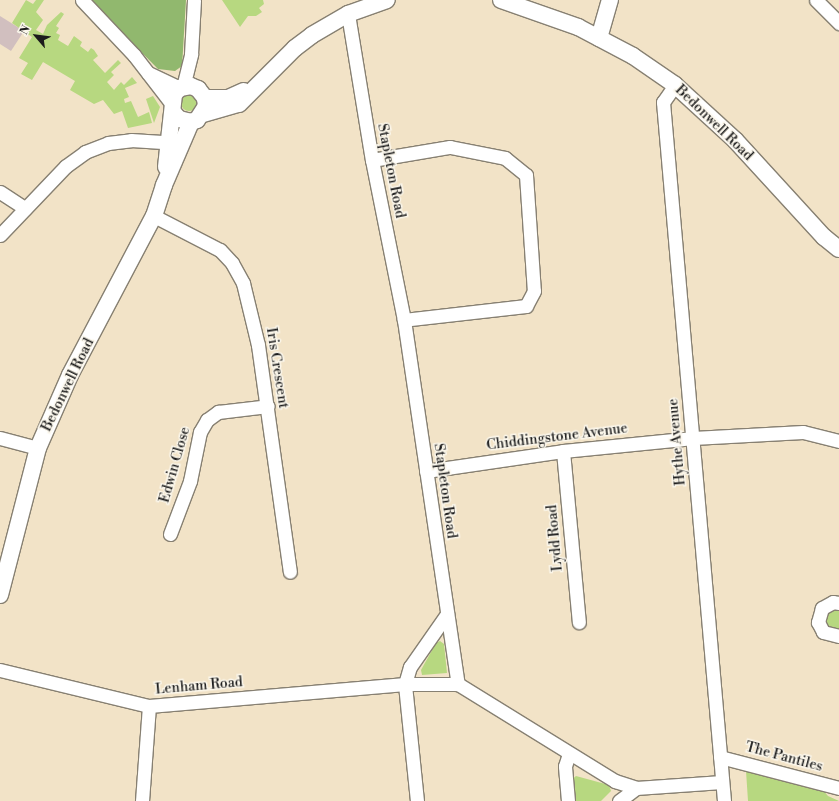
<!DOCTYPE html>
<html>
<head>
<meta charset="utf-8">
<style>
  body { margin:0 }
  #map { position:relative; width:839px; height:801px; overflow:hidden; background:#f2e3c7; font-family:"Libre Bodoni",serif }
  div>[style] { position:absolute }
  .industrial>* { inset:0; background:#d1bfbf }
  .green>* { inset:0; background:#b7d880 }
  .round { border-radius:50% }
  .forest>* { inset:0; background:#91b86e }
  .roads { filter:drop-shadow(1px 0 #878072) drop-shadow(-1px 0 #878072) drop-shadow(0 1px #878072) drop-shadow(0 -1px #878072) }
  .minor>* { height:13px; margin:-6.5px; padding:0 6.5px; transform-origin:6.5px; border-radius:6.5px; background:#fff }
  .tertiary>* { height:16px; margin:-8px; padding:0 8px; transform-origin:8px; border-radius:8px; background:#fff }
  span { translate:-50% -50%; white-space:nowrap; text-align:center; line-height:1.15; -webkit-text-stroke:3px #fbf7ec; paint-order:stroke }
  .street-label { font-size:14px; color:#1c1c1c }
  .north { position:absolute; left:16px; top:16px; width:40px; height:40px; -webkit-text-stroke:3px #fbf7ec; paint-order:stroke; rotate:298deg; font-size:11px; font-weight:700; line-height:16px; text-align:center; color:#1c1c1c }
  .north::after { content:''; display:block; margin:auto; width:14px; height:18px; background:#1c1c1c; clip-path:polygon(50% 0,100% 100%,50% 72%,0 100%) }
</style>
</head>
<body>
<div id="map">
  <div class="industrial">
    <div style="clip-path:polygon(0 16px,24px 31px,11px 51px,0 44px)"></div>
  </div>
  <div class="green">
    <div style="clip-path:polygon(26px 0,33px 4px,36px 0,44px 0,36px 12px,43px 20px,36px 30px,43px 34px,47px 25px,61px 12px,64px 14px,56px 26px,59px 28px,56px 33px,60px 35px,58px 40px,68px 46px,74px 36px,82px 42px,80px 46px,88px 52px,91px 48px,94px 50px,98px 56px,93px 60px,105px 73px,118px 60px,121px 63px,111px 72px,114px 75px,107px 82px,114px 90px,121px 82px,124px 85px,132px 77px,137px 83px,125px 88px,129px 97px,124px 99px,125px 103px,131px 101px,138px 117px,149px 112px,152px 123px,128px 128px,122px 111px,114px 114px,103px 100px,94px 104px,70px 90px,75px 81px,43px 62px,32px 80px,21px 74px,28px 63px,19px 58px,32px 37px,12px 23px)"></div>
    <div style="clip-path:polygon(222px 0,263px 0,264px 4px,259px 8px,262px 12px,256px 16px,248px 16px,240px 27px)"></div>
    <div class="round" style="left:181px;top:95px;width:16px;height:16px"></div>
    <div style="clip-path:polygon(153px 96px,160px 107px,154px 123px,146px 99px)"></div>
    <div style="clip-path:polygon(839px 603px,839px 636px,823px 632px,822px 608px)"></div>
    <div style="clip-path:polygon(440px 641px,444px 644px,447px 673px,422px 675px,421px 670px,436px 643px)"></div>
    <div style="clip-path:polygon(746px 771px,822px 789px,828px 796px,839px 801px,748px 801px)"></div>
    <div style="clip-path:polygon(576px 776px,609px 785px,611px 791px,601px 801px,575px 801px,570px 781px)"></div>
  </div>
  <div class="forest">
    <div style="clip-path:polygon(90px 0,186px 0,182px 66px,175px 71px,158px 69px)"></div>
  </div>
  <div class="roads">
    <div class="minor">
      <div style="left:82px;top:0;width:76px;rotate:46.6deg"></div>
      <div style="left:134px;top:55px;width:61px;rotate:52.4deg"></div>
      <div style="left:816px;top:0;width:33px;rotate:45deg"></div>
      <div style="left:348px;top:14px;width:148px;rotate:80.7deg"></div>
      <div style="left:372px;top:160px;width:163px;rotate:78.7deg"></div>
      <div style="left:404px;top:320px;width:368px;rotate:81.6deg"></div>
      <div style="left:458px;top:684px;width:185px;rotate:31.7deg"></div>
      <div style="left:615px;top:781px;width:22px;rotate:18deg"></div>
      <div style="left:636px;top:788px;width:86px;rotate:-4deg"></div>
      <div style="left:148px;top:73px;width:35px;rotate:25deg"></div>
      <div style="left:675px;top:85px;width:21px;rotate:125deg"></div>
      <div style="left:663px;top:102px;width:702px;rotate:85.01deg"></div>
      <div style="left:183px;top:87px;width:34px;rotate:-76deg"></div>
      <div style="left:191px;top:54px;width:54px;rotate:-86.8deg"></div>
      <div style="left:372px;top:160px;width:79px;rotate:-9.5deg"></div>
      <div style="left:450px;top:147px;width:56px;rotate:11.3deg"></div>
      <div style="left:505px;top:158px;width:27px;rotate:39deg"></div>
      <div style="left:526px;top:175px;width:116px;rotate:86.1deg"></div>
      <div style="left:534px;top:291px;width:17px;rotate:118deg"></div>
      <div style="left:526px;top:306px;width:123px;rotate:173.5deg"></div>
      <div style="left:0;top:192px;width:30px;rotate:33deg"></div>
      <div style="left:154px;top:216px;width:74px;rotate:27.3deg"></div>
      <div style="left:220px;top:250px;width:18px;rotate:47deg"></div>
      <div style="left:232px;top:263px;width:23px;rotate:61deg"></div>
      <div style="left:243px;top:283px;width:64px;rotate:76.4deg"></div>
      <div style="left:258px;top:345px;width:229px;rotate:82deg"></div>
      <div style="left:0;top:235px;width:95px;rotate:-46.3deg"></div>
      <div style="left:66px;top:166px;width:24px;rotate:-36deg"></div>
      <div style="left:85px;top:152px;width:25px;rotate:-21deg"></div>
      <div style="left:108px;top:143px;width:23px;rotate:-7deg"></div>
      <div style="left:131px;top:140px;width:47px;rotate:3.7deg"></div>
      <div style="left:0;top:438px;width:39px;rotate:15deg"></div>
      <div style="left:563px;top:451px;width:172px;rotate:84.7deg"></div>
      <div style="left:426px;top:471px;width:138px;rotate:-8.3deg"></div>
      <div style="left:563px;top:451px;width:131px;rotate:-5.7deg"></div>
      <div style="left:693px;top:438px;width:110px;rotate:-3.1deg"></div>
      <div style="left:803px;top:432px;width:37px;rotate:14deg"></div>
      <div style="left:170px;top:534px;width:57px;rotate:-69.3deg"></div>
      <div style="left:190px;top:481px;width:50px;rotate:-78.5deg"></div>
      <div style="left:200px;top:432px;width:14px;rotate:-60deg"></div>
      <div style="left:207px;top:420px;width:14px;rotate:-36deg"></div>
      <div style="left:218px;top:412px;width:50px;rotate:-6.8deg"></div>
      <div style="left:839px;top:603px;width:6px;rotate:-171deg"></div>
      <div style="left:833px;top:602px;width:13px;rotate:151deg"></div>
      <div style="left:822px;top:608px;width:15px;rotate:106deg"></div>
      <div style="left:818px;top:622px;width:11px;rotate:63deg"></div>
      <div style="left:823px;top:632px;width:16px;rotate:14deg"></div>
      <div style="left:0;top:670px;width:153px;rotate:13.6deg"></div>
      <div style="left:149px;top:706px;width:257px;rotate:-4.9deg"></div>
      <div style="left:405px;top:684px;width:53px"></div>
      <div style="left:720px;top:757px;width:123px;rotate:14.6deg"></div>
      <div style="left:142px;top:801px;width:95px;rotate:-85.8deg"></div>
      <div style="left:417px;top:801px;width:118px;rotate:-95.9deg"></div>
      <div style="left:405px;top:684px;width:18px;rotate:-74deg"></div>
      <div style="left:410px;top:667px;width:65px;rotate:-55.1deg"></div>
      <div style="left:568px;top:801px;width:35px;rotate:-95deg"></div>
      <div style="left:565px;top:766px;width:13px;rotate:-72deg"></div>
      <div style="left:619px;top:801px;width:21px;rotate:-37deg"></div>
    </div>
    <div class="tertiary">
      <div style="left:501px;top:0;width:82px;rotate:19.3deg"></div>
      <div style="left:578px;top:27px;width:62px;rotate:27.8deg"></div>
      <div style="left:633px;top:56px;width:51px;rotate:34.6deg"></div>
      <div style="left:675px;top:85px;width:81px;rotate:42.5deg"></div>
      <div style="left:735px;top:140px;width:132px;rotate:47.5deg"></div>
      <div style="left:824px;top:237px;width:19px;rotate:39deg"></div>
      <div style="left:599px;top:38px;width:40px;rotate:-74deg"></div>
      <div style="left:205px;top:98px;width:23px"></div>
      <div style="left:228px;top:98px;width:17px;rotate:-24deg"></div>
      <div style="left:203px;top:114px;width:37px;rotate:-16deg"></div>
      <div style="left:239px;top:104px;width:79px;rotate:-45deg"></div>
      <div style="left:295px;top:48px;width:21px;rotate:-37deg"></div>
      <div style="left:312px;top:35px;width:42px;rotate:-30.3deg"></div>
      <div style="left:348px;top:14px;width:41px;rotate:-19.7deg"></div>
      <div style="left:166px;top:167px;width:73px;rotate:-83.7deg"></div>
      <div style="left:174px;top:94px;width:8px;rotate:-45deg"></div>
      <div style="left:180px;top:88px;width:11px;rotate:-10deg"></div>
      <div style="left:191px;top:86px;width:8px;rotate:23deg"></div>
      <div style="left:198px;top:89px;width:11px;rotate:52deg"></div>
      <div style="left:205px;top:98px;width:8px;rotate:83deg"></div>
      <div style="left:206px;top:106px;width:17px;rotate:123deg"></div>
      <div style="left:197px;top:120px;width:6px;rotate:162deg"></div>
      <div style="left:191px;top:122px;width:12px;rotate:-166deg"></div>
      <div style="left:179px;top:119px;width:9px;rotate:-131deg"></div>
      <div style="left:0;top:595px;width:152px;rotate:-75.5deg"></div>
      <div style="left:38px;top:448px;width:80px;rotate:-66.3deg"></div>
      <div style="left:70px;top:375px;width:180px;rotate:-62.2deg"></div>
      <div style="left:154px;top:216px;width:33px;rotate:-72deg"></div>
      <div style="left:164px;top:185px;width:69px;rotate:-66.8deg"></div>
    </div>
  </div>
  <div class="street-label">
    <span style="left:714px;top:123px;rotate:44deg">Bedonwell Road</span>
    <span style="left:391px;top:171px;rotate:79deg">Stapleton Road</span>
    <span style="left:277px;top:368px;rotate:81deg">Iris Crescent</span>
    <span style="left:68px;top:385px;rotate:-64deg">Bedonwell Road</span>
    <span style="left:557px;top:437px;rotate:-7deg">Chiddingstone Avenue</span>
    <span style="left:677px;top:442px;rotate:-95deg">Hythe Avenue</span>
    <span style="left:175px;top:465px;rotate:-74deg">Edwin Close</span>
    <span style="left:445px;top:491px;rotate:82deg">Stapleton Road</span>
    <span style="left:555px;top:538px;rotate:-95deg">Lydd Road</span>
    <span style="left:199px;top:686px;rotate:-5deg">Lenham Road</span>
    <span style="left:784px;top:757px;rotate:15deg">The Pantiles</span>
  </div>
  <div class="north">N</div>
</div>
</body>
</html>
